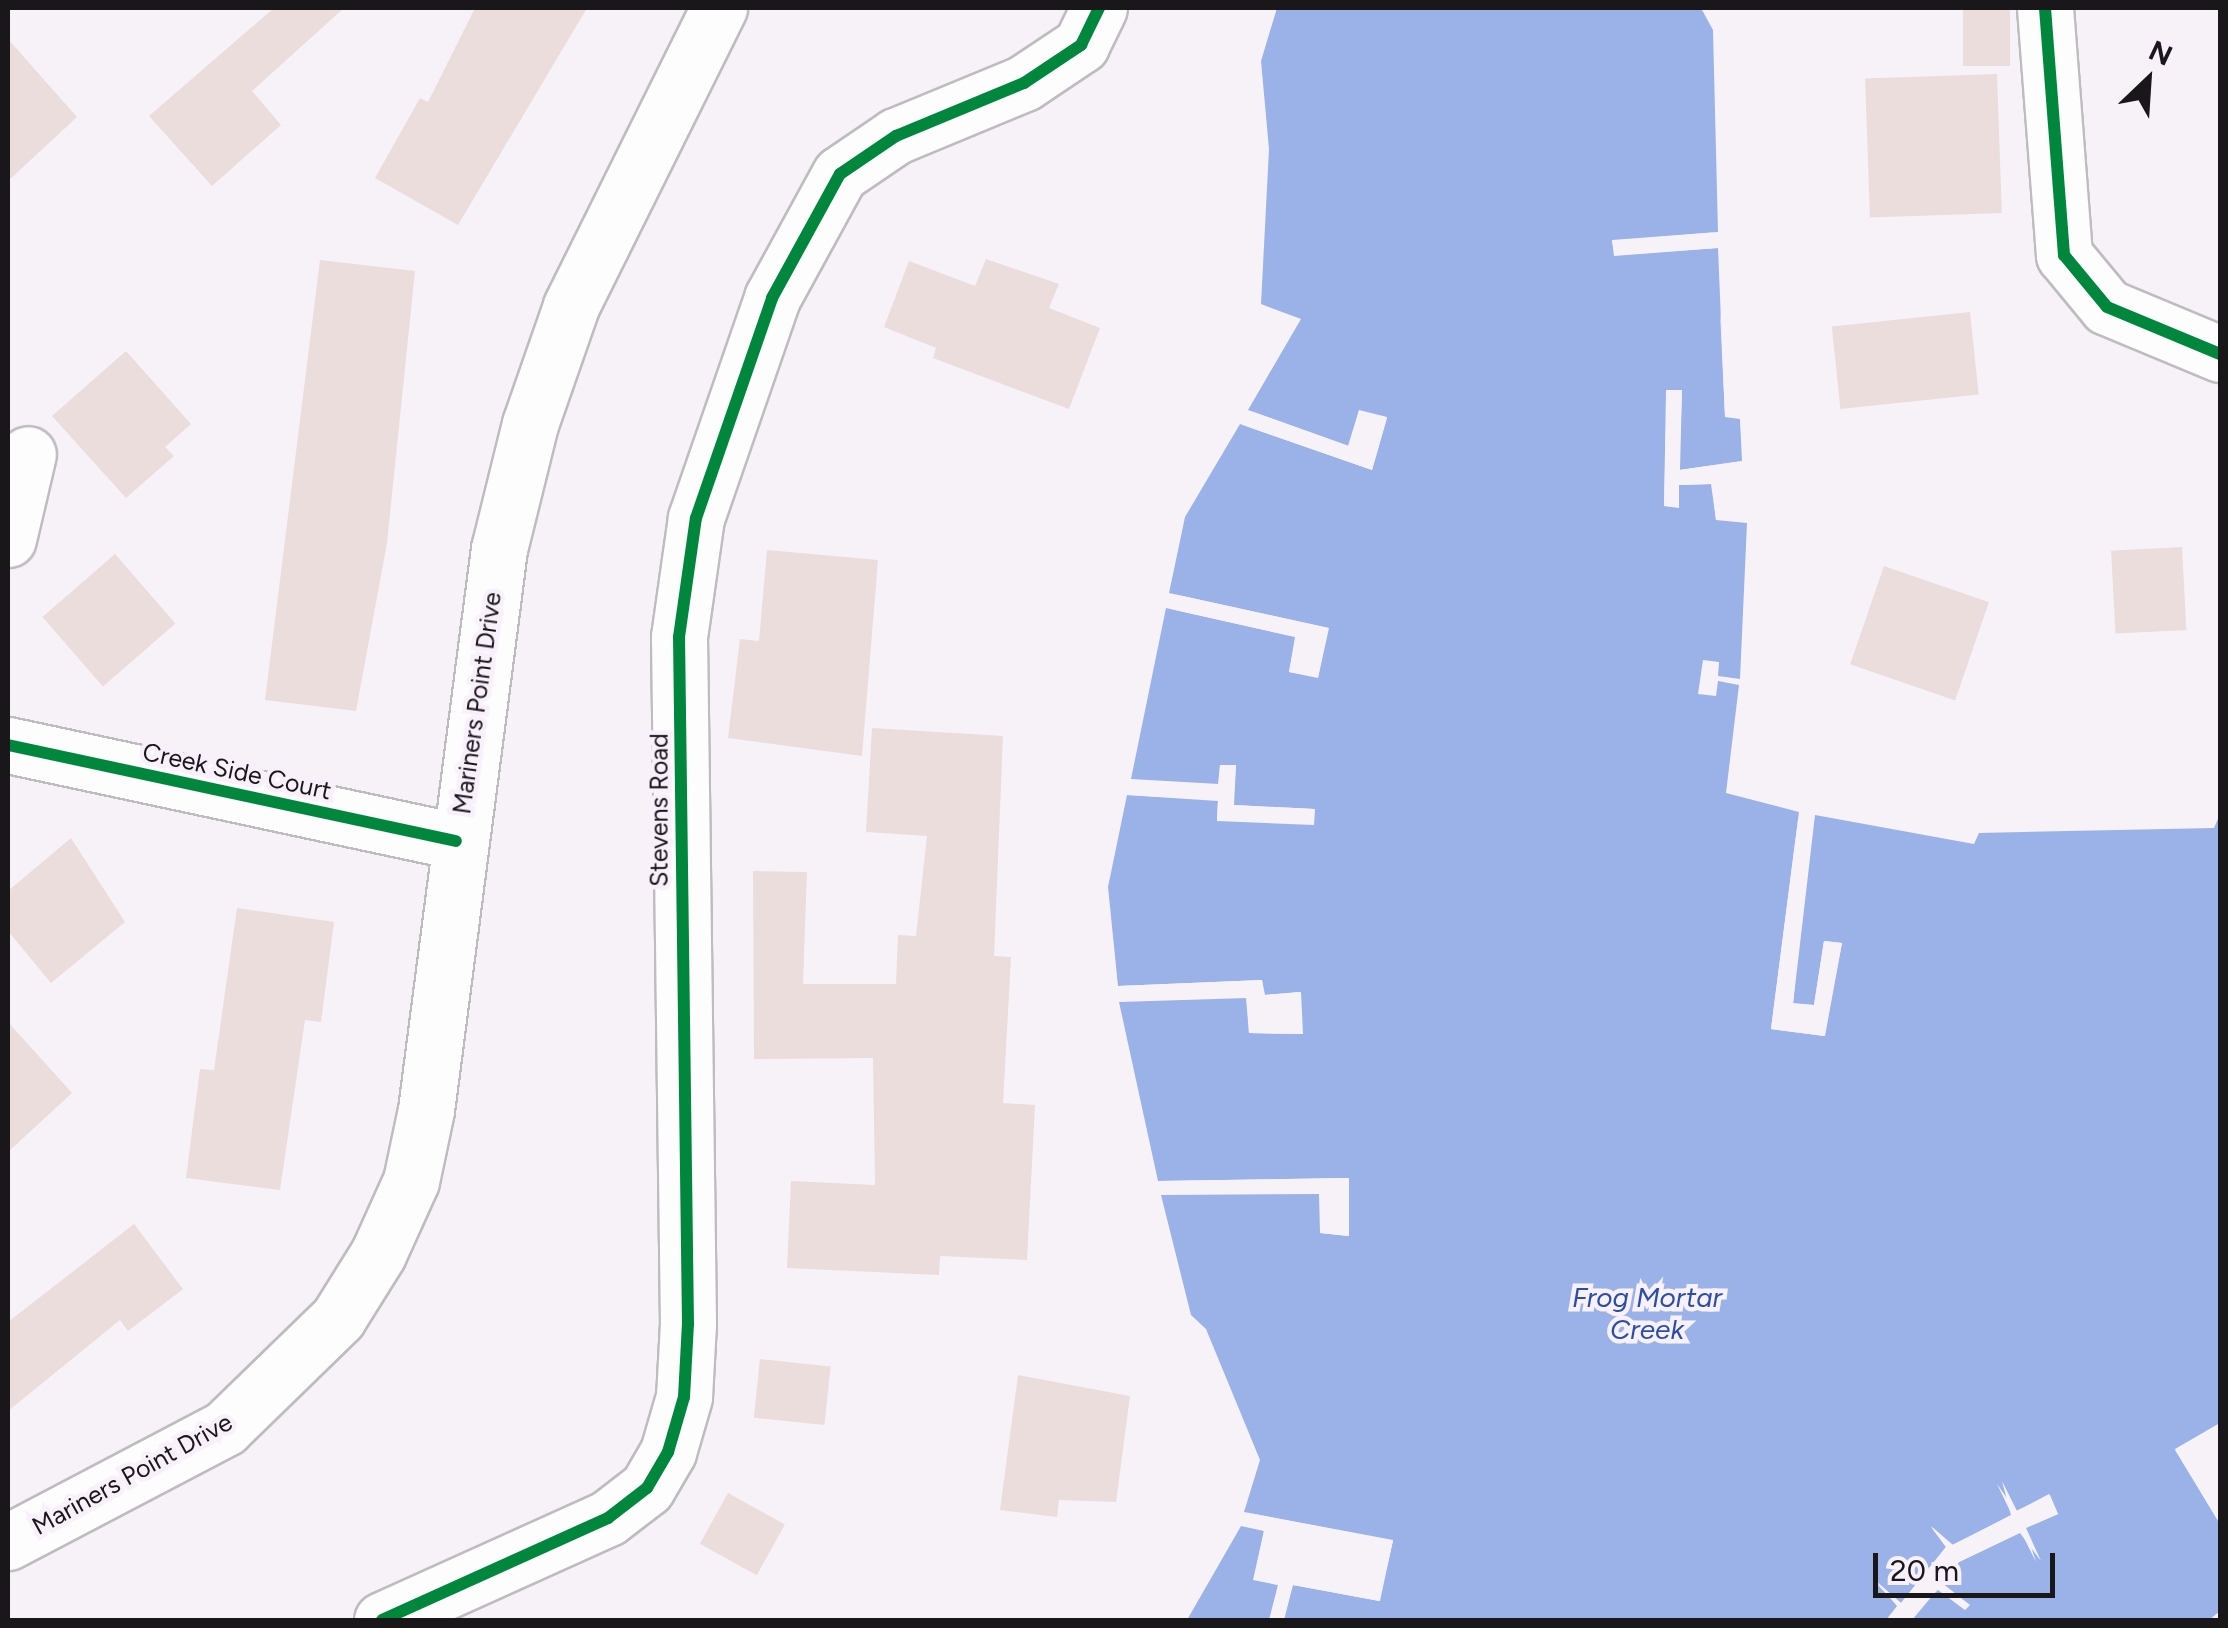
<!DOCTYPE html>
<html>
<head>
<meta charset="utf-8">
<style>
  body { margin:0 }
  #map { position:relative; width:2228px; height:1628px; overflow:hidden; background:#f7f2f8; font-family:Figtree,sans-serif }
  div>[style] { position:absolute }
  .water>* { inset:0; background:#9ab2e8 }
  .pier>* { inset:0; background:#f7f2f8 }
  .building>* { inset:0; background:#eadddc; transform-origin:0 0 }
  .roads { filter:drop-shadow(2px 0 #bfbcc0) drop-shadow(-2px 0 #bfbcc0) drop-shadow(0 2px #bfbcc0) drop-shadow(0 -2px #bfbcc0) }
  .minor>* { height:55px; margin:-27.5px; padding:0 27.5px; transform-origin:27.5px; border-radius:27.5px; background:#fefdfe }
  .cycleway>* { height:12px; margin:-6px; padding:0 6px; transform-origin:6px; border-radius:6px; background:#00873e }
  span { translate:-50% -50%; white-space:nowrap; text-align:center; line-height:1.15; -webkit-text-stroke:9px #f8f0fa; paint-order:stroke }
  .street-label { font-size:25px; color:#1a171a }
  .water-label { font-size:28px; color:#2a4fa8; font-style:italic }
  .frame { position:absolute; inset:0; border:10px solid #1a171a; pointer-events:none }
  .north { position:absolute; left:2098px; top:30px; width:100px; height:100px; -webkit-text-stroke:8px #f8f0fa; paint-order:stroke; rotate:25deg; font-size:28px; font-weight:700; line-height:40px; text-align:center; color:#1a171a }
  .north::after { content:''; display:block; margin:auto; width:35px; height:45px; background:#1a171a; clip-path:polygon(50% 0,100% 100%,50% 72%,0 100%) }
  .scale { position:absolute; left:1873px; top:1553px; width:182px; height:45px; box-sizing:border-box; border:5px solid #1a171a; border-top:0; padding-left:12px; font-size:30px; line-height:35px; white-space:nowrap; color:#1a171a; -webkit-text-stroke:8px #f8f0fa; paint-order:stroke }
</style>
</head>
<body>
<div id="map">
  <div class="water">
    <div style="clip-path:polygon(1277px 8px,1701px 8px,1713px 30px,1718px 232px,1612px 241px,1615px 255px,1718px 248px,1725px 417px,1740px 419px,1742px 461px,1679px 470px,1682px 390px,1667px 390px,1664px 506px,1679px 507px,1678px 485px,1712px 484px,1716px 520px,1747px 523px,1740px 679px,1718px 676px,1719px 662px,1703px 660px,1698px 694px,1716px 696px,1718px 681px,1739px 685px,1726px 793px,1799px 812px,1771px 1029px,1825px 1036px,1842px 943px,1824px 941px,1814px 1005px,1793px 1004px,1815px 815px,1974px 844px,1979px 833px,2214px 828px,2220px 814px,2220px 1423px,2175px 1450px,2220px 1524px,2220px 1611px,2209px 1620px,1912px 1620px,1938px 1589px,1966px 1610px,1941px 1583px,1959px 1562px,2021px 1532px,2036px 1562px,2025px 1528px,2058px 1514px,2050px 1495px,2016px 1511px,1997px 1484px,2012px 1515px,1952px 1545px,1931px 1527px,1946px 1547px,1901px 1603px,1874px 1581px,1898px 1606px,1886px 1620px,1284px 1620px,1293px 1585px,1379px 1601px,1393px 1541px,1244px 1512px,1260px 1460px,1206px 1329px,1191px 1315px,1161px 1195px,1320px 1194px,1320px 1233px,1348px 1236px,1349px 1178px,1158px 1181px,1119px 1002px,1247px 998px,1249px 1033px,1302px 1034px,1300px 992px,1264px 995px,1262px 980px,1118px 986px,1108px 887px,1127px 795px,1218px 801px,1217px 820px,1314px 824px,1314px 809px,1233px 805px,1236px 765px,1220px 765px,1219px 784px,1131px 779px,1166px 608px,1296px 637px,1289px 672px,1318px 677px,1328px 628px,1169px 593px,1185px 517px,1240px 424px,1372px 470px,1387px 418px,1359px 411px,1349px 446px,1248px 410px,1301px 319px,1261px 304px,1269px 149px,1261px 61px)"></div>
    <div style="clip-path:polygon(1241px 1526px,1264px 1531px,1254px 1579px,1278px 1585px,1269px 1620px,1187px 1620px)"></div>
  </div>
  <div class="pier">
    <div style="clip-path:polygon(1718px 232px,1618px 245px,1718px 248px,1614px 256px,1612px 240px)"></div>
    <div style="clip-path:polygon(1720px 311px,1730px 413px,1744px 417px,1747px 462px,1715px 475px,1676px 474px,1671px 395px,1669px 502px,1676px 480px,1714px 479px,1720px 515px,1746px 512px,1753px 530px,1744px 517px,1716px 520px,1711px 484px,1679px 485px,1679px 508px,1664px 506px,1666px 390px,1682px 390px,1680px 470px,1743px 461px,1740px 417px,1725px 417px)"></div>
    <div style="clip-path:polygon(1248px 410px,1348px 446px,1359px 410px,1387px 417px,1372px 470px,1240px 424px,1369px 464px,1381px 421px,1362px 416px,1349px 451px)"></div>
    <div style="clip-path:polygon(1169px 593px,1329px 628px,1318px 678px,1289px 672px,1295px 637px,1166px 608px,1298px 633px,1295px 668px,1314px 672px,1323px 632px)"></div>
    <div style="clip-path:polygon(1220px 765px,1236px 765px,1234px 805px,1315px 809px,1314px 825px,1217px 821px,1218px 800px,1127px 795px,1219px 796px,1222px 816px,1309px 820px,1231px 810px,1231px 770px,1220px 789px,1130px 784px,1218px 784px)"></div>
    <div style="clip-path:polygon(1799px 812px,1776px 1025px,1820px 1031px,1836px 947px,1828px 946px,1818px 1008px,1790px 1008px,1810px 814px,1793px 1003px,1814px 1005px,1824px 941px,1842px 943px,1824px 1036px,1771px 1029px)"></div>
    <div style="clip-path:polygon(1262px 980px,1265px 995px,1301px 992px,1303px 1034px,1249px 1033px,1246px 998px,1119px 997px,1247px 993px,1254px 1028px,1298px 1029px,1296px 997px,1263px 999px,1258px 986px,1118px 986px)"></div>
    <div style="clip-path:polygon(1349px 1178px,1349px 1236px,1320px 1233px,1319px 1194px,1160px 1190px,1321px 1189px,1325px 1229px,1344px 1230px,1344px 1183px,1158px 1181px)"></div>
    <div style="clip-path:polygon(2220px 1423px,2182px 1451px,2220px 1524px,2175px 1449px)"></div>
    <div style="clip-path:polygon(2002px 1481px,2017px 1511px,2049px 1494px,2058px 1514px,2026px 1528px,2041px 1561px,2020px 1533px,1959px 1562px,1942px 1583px,1970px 1605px,1965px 1610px,1938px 1590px,1907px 1620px,1956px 1558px,2052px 1512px,2047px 1501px,1950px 1550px,1886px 1620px,1897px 1606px,1875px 1580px,1901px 1603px,1946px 1547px,1931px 1526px,1953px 1545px,2011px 1515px)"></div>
    <div style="clip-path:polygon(1244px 1512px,1393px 1540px,1380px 1601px,1293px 1585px,1279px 1620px,1291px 1580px,1376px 1595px,1387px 1544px)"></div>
    <div style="clip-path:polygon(1242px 1521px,1269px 1529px,1259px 1576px,1283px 1583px,1274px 1620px,1278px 1585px,1253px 1580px,1264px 1531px)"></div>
  </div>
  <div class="building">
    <div style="clip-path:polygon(274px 8px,344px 8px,252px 91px,281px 125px,212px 186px,149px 116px)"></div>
    <div style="clip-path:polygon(475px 8px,587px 8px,458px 225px,375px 178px,420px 98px,428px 102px)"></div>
    <div style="left:1963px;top:8px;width:47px;height:58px"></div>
    <div style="clip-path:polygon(8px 39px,77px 117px,8px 181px)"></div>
    <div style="left:1997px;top:74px;width:139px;height:132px;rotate:88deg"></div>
    <div style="clip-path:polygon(986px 259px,1059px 284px,1049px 308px,1100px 328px,1069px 409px,933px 358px,936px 348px,884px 327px,909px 261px,975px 286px)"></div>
    <div style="clip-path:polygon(320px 260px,415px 271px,387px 543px,356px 711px,265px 700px)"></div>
    <div style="left:1970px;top:312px;width:83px;height:139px;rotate:84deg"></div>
    <div style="clip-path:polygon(126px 351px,191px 424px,165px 447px,174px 456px,126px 498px,52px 416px)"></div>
    <div style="left:2182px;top:547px;width:83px;height:71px;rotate:87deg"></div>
    <div style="clip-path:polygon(767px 550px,878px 560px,862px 756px,728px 738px,740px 639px,759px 641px)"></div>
    <div style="left:115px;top:554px;width:92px;height:96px;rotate:49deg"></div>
    <div style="left:1884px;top:566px;width:111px;height:104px;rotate:19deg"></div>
    <div style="clip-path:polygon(872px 728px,1003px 736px,994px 956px,1011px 957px,1003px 1103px,1035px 1105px,1027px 1260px,940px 1256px,939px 1275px,787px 1268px,791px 1181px,875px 1185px,873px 1058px,754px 1059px,753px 871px,807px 872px,803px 984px,896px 984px,898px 935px,916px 936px,927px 836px,866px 832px)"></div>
    <div style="clip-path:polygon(71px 838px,125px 922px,51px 983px,8px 931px,8px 891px)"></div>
    <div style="clip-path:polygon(237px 908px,334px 922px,321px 1022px,305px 1020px,280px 1190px,186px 1178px,200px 1069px,214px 1070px)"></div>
    <div style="clip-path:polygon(8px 1022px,72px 1093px,8px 1152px)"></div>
    <div style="clip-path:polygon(134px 1224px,183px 1289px,128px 1331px,120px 1320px,8px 1411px,8px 1322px)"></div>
    <div style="left:760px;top:1359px;width:71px;height:59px;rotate:6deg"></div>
    <div style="clip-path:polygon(1018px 1375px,1130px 1396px,1116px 1502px,1059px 1500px,1057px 1517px,1000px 1510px)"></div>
    <div style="left:728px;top:1493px;width:65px;height:58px;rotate:29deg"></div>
  </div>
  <div class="roads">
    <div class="minor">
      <div style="left:2045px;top:8px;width:248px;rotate:85.6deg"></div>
      <div style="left:2064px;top:255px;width:67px;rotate:50.4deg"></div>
      <div style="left:2107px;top:307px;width:122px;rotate:22.6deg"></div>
      <div style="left:8px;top:539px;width:87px;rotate:-76.8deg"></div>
      <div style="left:8px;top:745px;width:458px;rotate:12.1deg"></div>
      <div style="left:8px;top:1542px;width:245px;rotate:-27.7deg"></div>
      <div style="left:225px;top:1428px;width:158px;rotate:-44.2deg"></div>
      <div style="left:338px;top:1318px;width:75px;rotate:-58deg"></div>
      <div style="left:378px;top:1254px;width:80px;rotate:-65.7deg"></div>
      <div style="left:411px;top:1181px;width:73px;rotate:-78.1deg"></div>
      <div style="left:426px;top:1110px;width:566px;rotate:-82.59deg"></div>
      <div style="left:499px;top:549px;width:129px;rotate:-76.1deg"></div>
      <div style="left:530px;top:424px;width:125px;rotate:-70.8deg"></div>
      <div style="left:571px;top:306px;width:333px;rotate:-63.6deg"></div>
      <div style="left:382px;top:1620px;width:248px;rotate:-24.3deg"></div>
      <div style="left:608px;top:1518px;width:49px;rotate:-37.6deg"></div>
      <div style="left:647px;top:1488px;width:42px;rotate:-59.7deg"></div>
      <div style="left:668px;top:1452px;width:57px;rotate:-73.8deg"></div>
      <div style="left:684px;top:1397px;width:73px;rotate:-86.9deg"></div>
      <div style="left:688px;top:1324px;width:687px;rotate:-90.75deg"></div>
      <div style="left:679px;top:637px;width:120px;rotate:-81.9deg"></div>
      <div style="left:696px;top:518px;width:233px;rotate:-70.9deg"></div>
      <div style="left:772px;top:298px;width:141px;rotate:-61.3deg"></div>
      <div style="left:840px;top:174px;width:68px;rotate:-34.2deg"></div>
      <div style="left:896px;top:136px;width:139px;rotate:-22.5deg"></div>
      <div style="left:1024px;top:83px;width:69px;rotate:-33.7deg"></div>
      <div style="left:1081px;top:45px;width:41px;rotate:-64.1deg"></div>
    </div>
  </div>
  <div class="cycleway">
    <div style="left:2045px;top:8px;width:248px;rotate:85.6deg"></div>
    <div style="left:2064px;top:255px;width:67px;rotate:50.4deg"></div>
    <div style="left:2107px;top:307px;width:122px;rotate:22.6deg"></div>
    <div style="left:8px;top:745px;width:458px;rotate:12.1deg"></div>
    <div style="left:382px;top:1620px;width:248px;rotate:-24.3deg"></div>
    <div style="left:608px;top:1518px;width:49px;rotate:-37.6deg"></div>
    <div style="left:647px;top:1488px;width:42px;rotate:-59.7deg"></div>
    <div style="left:668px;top:1452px;width:57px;rotate:-73.8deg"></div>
    <div style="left:684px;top:1397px;width:73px;rotate:-86.9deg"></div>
    <div style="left:688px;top:1324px;width:687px;rotate:-90.75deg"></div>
    <div style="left:679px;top:637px;width:120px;rotate:-81.9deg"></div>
    <div style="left:696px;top:518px;width:233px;rotate:-70.9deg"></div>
    <div style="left:772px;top:298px;width:141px;rotate:-61.3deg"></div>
    <div style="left:840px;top:174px;width:68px;rotate:-34.2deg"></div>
    <div style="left:896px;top:136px;width:139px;rotate:-22.5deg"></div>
    <div style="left:1024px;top:83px;width:69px;rotate:-33.7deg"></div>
    <div style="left:1081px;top:45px;width:41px;rotate:-64.1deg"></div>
  </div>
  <div class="street-label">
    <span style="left:477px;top:703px;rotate:-82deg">Mariners Point Drive</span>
    <span style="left:237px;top:771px;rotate:12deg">Creek Side Court</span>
    <span style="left:659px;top:810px;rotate:-90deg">Stevens Road</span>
    <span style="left:132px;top:1474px;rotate:-29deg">Mariners Point Drive</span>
  </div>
  <div class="water-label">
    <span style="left:1647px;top:1313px">Frog Mortar<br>Creek</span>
  </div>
  <div class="frame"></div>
  <div class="north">N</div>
  <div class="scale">20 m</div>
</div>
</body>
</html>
